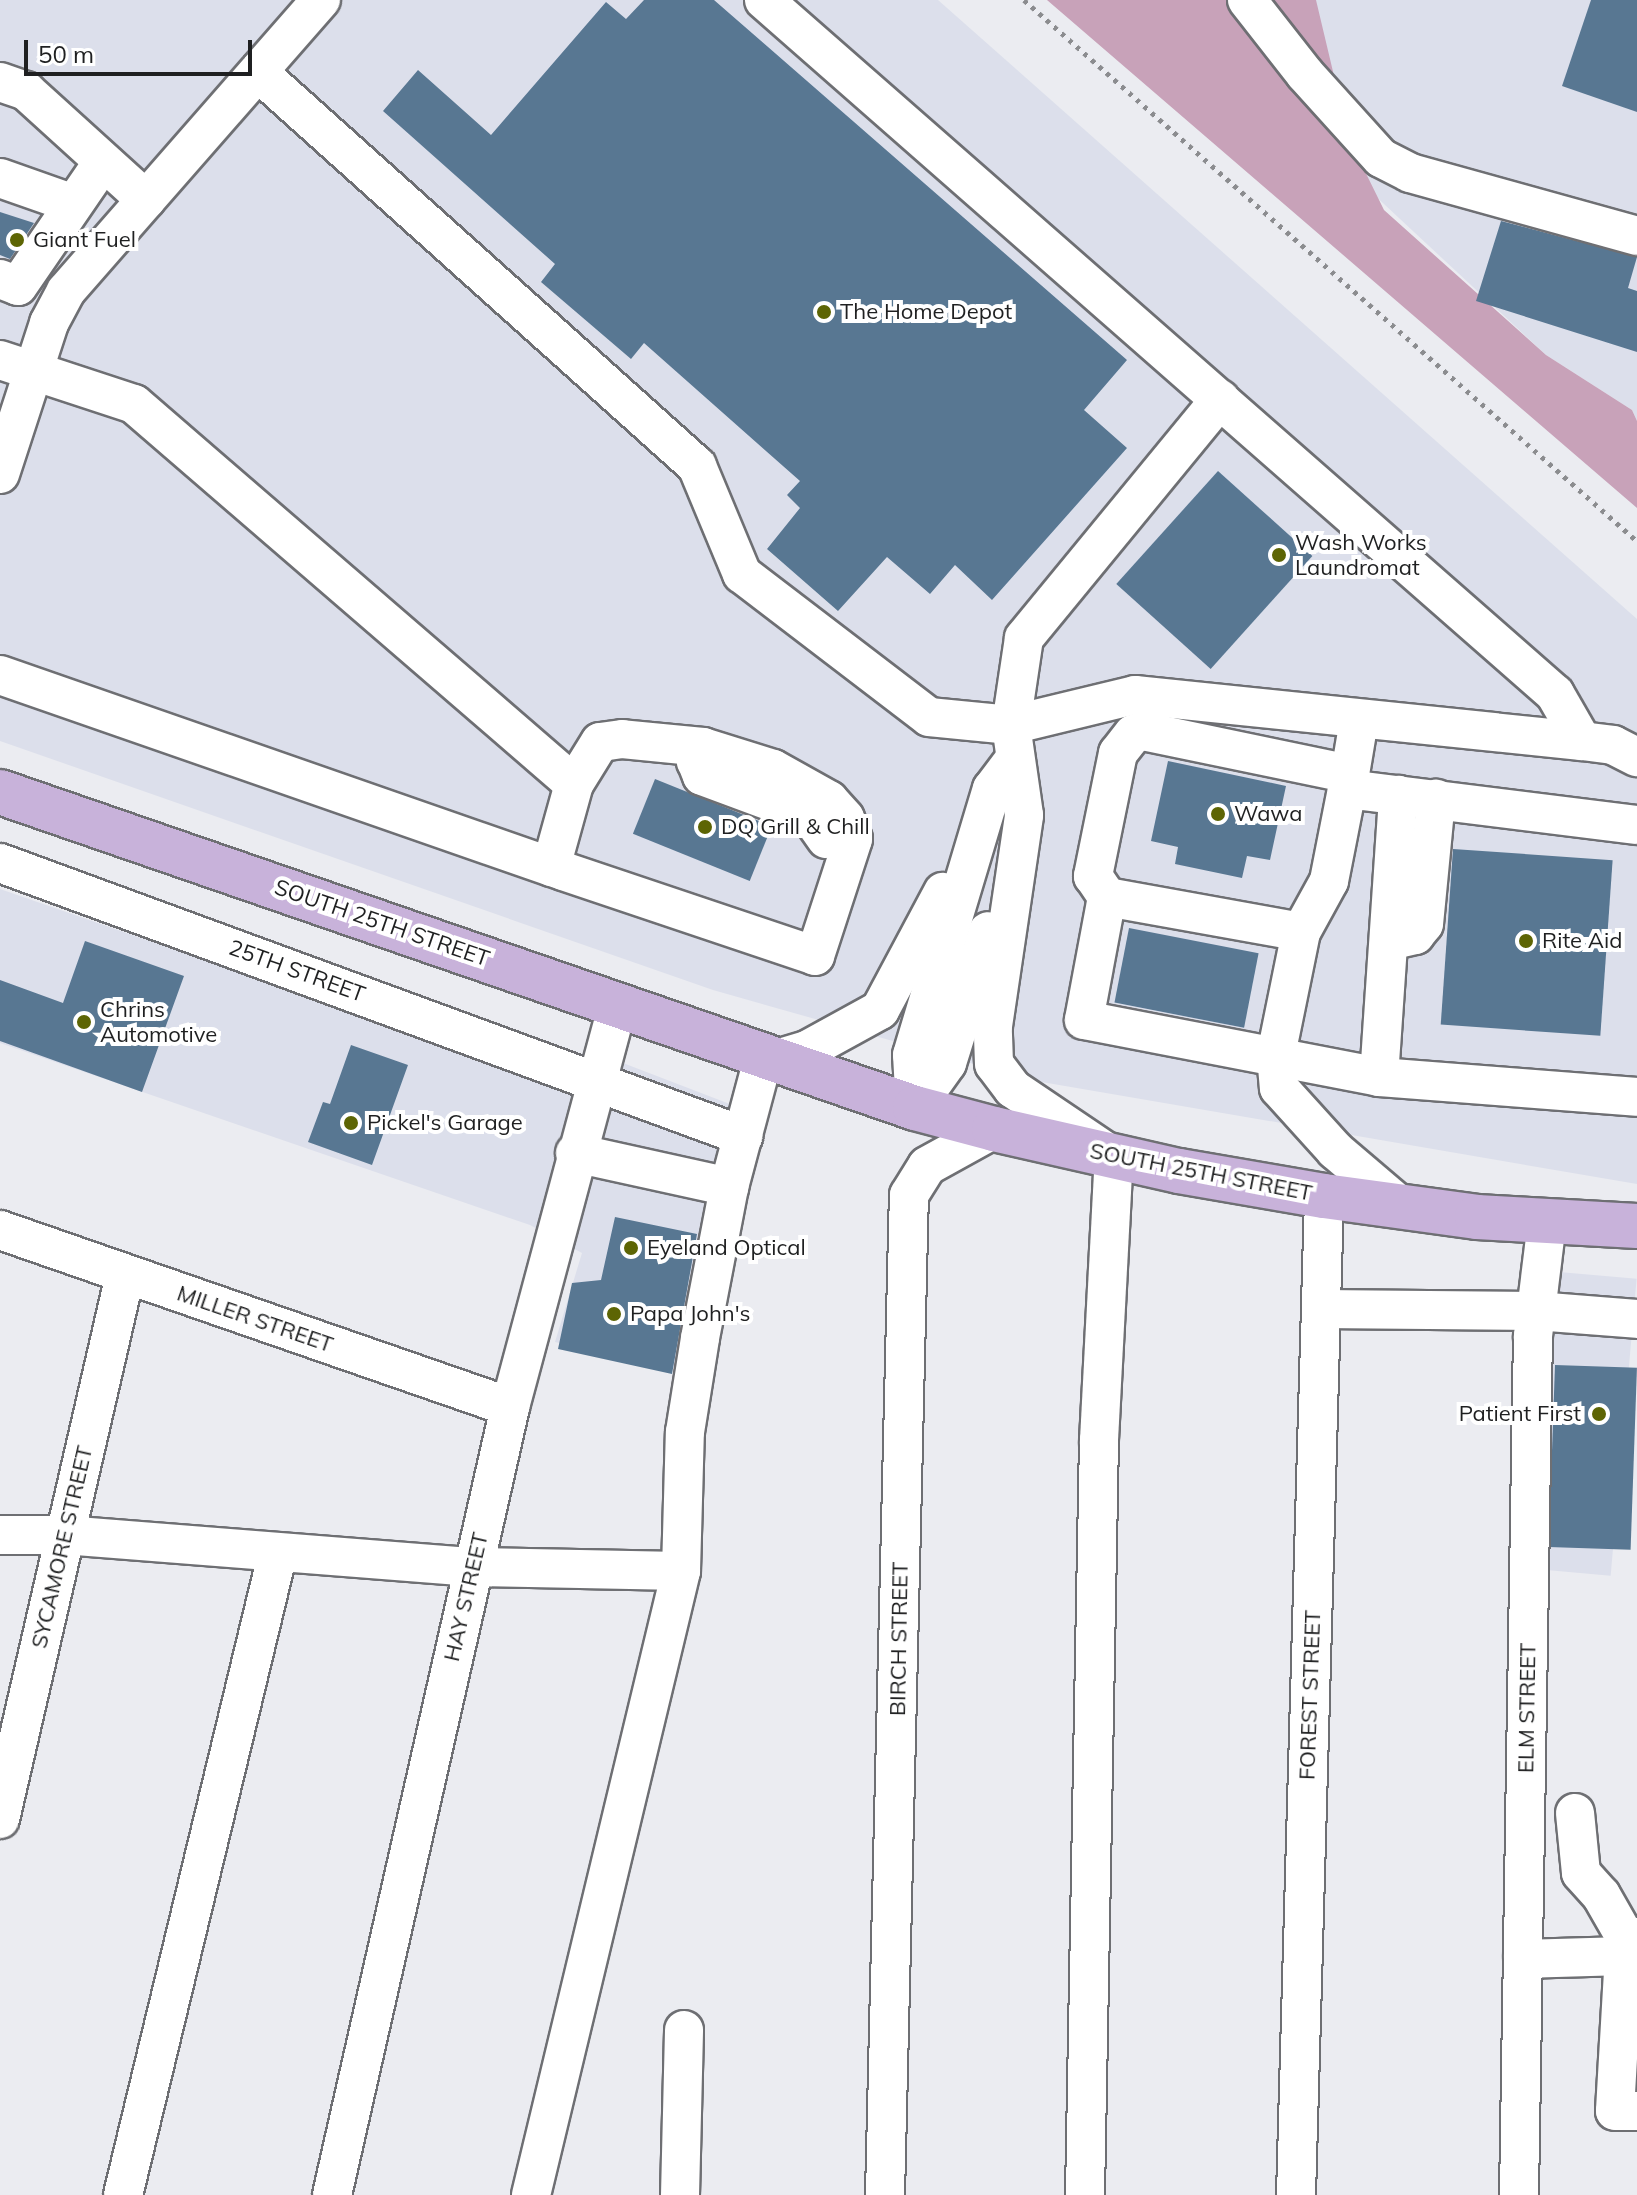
<!DOCTYPE html>
<html>
<head>
<meta charset="utf-8">
<style>
  body { margin:0 }
  #map { position:relative; width:1637px; height:2195px; overflow:hidden; background:#ebecf1; font-family:Mulish,sans-serif }
  div>[style] { position:absolute }
  .built>* { inset:0; background:#dcdfeb; transform-origin:0 0 }
  .forest>* { inset:0; background:#c8a2b9 }
  .building>* { inset:0; background:#587792; transform-origin:0 0 }
  .path>* { height:5px; margin-top:-2.5px; transform-origin:0; background:repeating-linear-gradient(90deg,#8b8c8f 0 4px,transparent 0 10px) }
  .roads { filter:drop-shadow(2px 0 #6e6f73) drop-shadow(-2px 0 #6e6f73) drop-shadow(0 2px #6e6f73) drop-shadow(0 -2px #6e6f73) }
  .minor>* { height:38px; margin:-19px; padding:0 19px; transform-origin:19px; border-radius:19px; background:#fff }
  .major>* { height:44px; margin:-22px; padding:0 22px; transform-origin:22px; border-radius:22px; background:#c8b2da }
  .dots>* { width:22px; height:22px; translate:-50% -50%; box-sizing:border-box; border:4px solid #fff; border-radius:50% }
  span { translate:-50% -50%; white-space:nowrap; text-align:center; line-height:1.15; -webkit-text-stroke:8px #fff; paint-order:stroke }
  .poi-label { font-size:22px; color:#1f2021 }
  .left { translate:0 -50%; text-align:left }
  .right { translate:-100% -50%; text-align:right }
  .street-label { font-size:22px; color:#1f2021 }
  .scale { position:absolute; left:24px; top:40px; width:228px; height:36px; box-sizing:border-box; border:4px solid #1f2021; border-top:0; padding-left:10px; font-size:24px; line-height:28px; white-space:nowrap; color:#1f2021; -webkit-text-stroke:6px #fff; paint-order:stroke }
</style>
</head>
<body>
<div id="map">
  <div class="built">
    <div style="clip-path:polygon(0 0,938px 0,1637px 619px,1637px 1184px,1030px 1080px,713px 990px,0 741px)"></div>
    <div style="clip-path:polygon(1165px 0,1637px 0,1637px 421px,1632px 410px,1546px 355px)"></div>
    <div style="clip-path:polygon(0 889px,569px 1087px,623px 1063px,748px 1111px,690px 1372px,555px 1342px,582px 1253px,530px 1225px,0 1043px)"></div>
    <div style="left:1536px;top:1270px;width:101px;height:298px;rotate:5deg"></div>
  </div>
  <div class="forest">
    <div style="clip-path:polygon(1047px 0,1316px 0,1349px 139px,1384px 210px,1546px 355px,1632px 410px,1637px 421px,1637px 508px)"></div>
  </div>
  <div class="building">
    <div style="clip-path:polygon(644px 0,714px 0,1127px 360px,1084px 410px,1127px 448px,992px 600px,955px 565px,930px 594px,887px 557px,838px 611px,767px 549px,800px 508px,787px 495px,800px 481px,644px 343px,631px 359px,541px 282px,555px 264px,383px 111px,418px 70px,491px 135px,606px 2px,626px 19px)"></div>
    <div style="clip-path:polygon(1591px 0,1637px 0,1637px 112px,1562px 86px)"></div>
    <div style="clip-path:polygon(0 212px,34px 223px,10px 259px,0 255px)"></div>
    <div style="clip-path:polygon(1501px 221px,1637px 257px,1628px 288px,1637px 291px,1637px 352px,1476px 301px)"></div>
    <div style="left:1218px;top:471px;width:127px;height:152px;rotate:42deg"></div>
    <div style="clip-path:polygon(1168px 761px,1286px 786px,1270px 860px,1247px 856px,1242px 878px,1175px 864px,1178px 847px,1151px 841px)"></div>
    <div style="left:655px;top:779px;width:126px;height:59px;rotate:22deg"></div>
    <div style="left:1453px;top:849px;width:160px;height:176px;rotate:4deg"></div>
    <div style="left:1129px;top:928px;width:132px;height:76px;rotate:11deg"></div>
    <div style="clip-path:polygon(85px 941px,184px 976px,142px 1092px,0 1041px,0 980px,63px 1003px)"></div>
    <div style="clip-path:polygon(351px 1045px,408px 1065px,372px 1165px,308px 1142px,323px 1102px,330px 1104px)"></div>
    <div style="clip-path:polygon(615px 1217px,697px 1234px,672px 1374px,558px 1349px,572px 1283px,601px 1280px)"></div>
    <div style="left:1555px;top:1365px;width:82px;height:182px;rotate:2deg"></div>
  </div>
  <div class="path">
    <div style="left:1024px;top:0;width:818px;rotate:41.43deg"></div>
  </div>
  <div class="roads">
    <div class="minor">
      <div style="left:764px;top:0;width:1052px;rotate:41.26deg"></div>
      <div style="left:1555px;top:694px;width:54px;rotate:60.1deg"></div>
      <div style="left:1247px;top:0;width:94px;rotate:51.9deg"></div>
      <div style="left:1305px;top:74px;width:113px;rotate:47.9deg"></div>
      <div style="left:1381px;top:158px;width:33px;rotate:27deg"></div>
      <div style="left:1410px;top:173px;width:236px;rotate:15.5deg"></div>
      <div style="left:258px;top:72px;width:590px;rotate:41.91deg"></div>
      <div style="left:697px;top:466px;width:117px;rotate:67.4deg"></div>
      <div style="left:742px;top:574px;width:235px;rotate:37.4deg"></div>
      <div style="left:929px;top:717px;width:82px;rotate:5.6deg"></div>
      <div style="left:1011px;top:725px;width:128px;rotate:-13.6deg"></div>
      <div style="left:1135px;top:695px;width:449px;rotate:5.9deg"></div>
      <div style="left:1582px;top:741px;width:31px;rotate:7deg"></div>
      <div style="left:1613px;top:745px;width:27px;rotate:27deg"></div>
      <div style="left:0;top:82px;width:28px;rotate:19deg"></div>
      <div style="left:26px;top:91px;width:162px;rotate:42.2deg"></div>
      <div style="left:0;top:178px;width:75px;rotate:19.4deg"></div>
      <div style="left:0;top:279px;width:19px;rotate:21deg"></div>
      <div style="left:18px;top:286px;width:150px;rotate:-55.6deg"></div>
      <div style="left:0;top:360px;width:141px;rotate:18.2deg"></div>
      <div style="left:134px;top:404px;width:581px;rotate:40.82deg"></div>
      <div style="left:0;top:474px;width:159px;rotate:-72deg"></div>
      <div style="left:49px;top:323px;width:36px;rotate:-62deg"></div>
      <div style="left:66px;top:291px;width:387px;rotate:-48.8deg"></div>
      <div style="left:0;top:675px;width:596px;rotate:19.19deg"></div>
      <div style="left:563px;top:871px;width:266px;rotate:18.6deg"></div>
      <div style="left:815px;top:956px;width:123px;rotate:-72deg"></div>
      <div style="left:853px;top:839px;width:22px;rotate:-111deg"></div>
      <div style="left:845px;top:818px;width:24px;rotate:-132deg"></div>
      <div style="left:829px;top:800px;width:64px;rotate:-151deg"></div>
      <div style="left:773px;top:769px;width:73px;rotate:-162.6deg"></div>
      <div style="left:703px;top:747px;width:81px;rotate:-174.4deg"></div>
      <div style="left:622px;top:739px;width:22px;rotate:172deg"></div>
      <div style="left:600px;top:742px;width:49px;rotate:121.8deg"></div>
      <div style="left:574px;top:784px;width:86px;rotate:105.5deg"></div>
      <div style="left:703px;top:747px;width:16px;rotate:117deg"></div>
      <div style="left:696px;top:761px;width:16px;rotate:68deg"></div>
      <div style="left:702px;top:776px;width:115px;rotate:20.3deg"></div>
      <div style="left:810px;top:816px;width:28px;rotate:55deg"></div>
      <div style="left:1350px;top:774px;width:211px;rotate:-168.3deg"></div>
      <div style="left:1143px;top:731px;width:10px;rotate:163deg"></div>
      <div style="left:1133px;top:734px;width:24px;rotate:128deg"></div>
      <div style="left:1118px;top:753px;width:126px;rotate:101.5deg"></div>
      <div style="left:1093px;top:876px;width:25px;rotate:56deg"></div>
      <div style="left:1107px;top:897px;width:197px;rotate:10.2deg"></div>
      <div style="left:1301px;top:932px;width:58px;rotate:-61.2deg"></div>
      <div style="left:1329px;top:881px;width:94px;rotate:-78.9deg"></div>
      <div style="left:1347px;top:789px;width:15px;rotate:-79deg"></div>
      <div style="left:1350px;top:774px;width:55px;rotate:-80.5deg"></div>
      <div style="left:1347px;top:789px;width:292px;rotate:7.1deg"></div>
      <div style="left:0;top:863px;width:792px;rotate:20.17deg"></div>
      <div style="left:1107px;top:897px;width:125px;rotate:100.6deg"></div>
      <div style="left:1084px;top:1020px;width:300px;rotate:10.9deg"></div>
      <div style="left:1379px;top:1077px;width:259px;rotate:4.4deg"></div>
      <div style="left:1301px;top:932px;width:126px;rotate:101.5deg"></div>
      <div style="left:1276px;top:1055px;width:33px;rotate:85deg"></div>
      <div style="left:1279px;top:1088px;width:84px;rotate:47.9deg"></div>
      <div style="left:1335px;top:1150px;width:88px;rotate:40.4deg"></div>
      <div style="left:1389px;top:941px;width:27px;rotate:-13deg"></div>
      <div style="left:1415px;top:935px;width:14px;rotate:-51deg"></div>
      <div style="left:1424px;top:924px;width:126px;rotate:-84.5deg"></div>
      <div style="left:777px;top:1059px;width:34px;rotate:-17deg"></div>
      <div style="left:809px;top:1049px;width:81px;rotate:-28.8deg"></div>
      <div style="left:880px;top:1010px;width:134px;rotate:-61.9deg"></div>
      <div style="left:1379px;top:1077px;width:283px;rotate:-86.1deg"></div>
      <div style="left:915px;top:1108px;width:53px;rotate:-93.2deg"></div>
      <div style="left:912px;top:1055px;width:278px;rotate:-73.3deg"></div>
      <div style="left:992px;top:789px;width:35px;rotate:-53deg"></div>
      <div style="left:915px;top:1108px;width:55px;rotate:-54.6deg"></div>
      <div style="left:947px;top:1063px;width:138px;rotate:-72.7deg"></div>
      <div style="left:575px;top:1153px;width:158px;rotate:12.4deg"></div>
      <div style="left:0;top:1230px;width:540px;rotate:19.14deg"></div>
      <div style="left:1321px;top:1309px;width:215px;rotate:0.5deg"></div>
      <div style="left:1536px;top:1311px;width:101px;rotate:4.5deg"></div>
      <div style="left:0;top:1535px;width:64px"></div>
      <div style="left:64px;top:1535px;width:410px;rotate:4.5deg"></div>
      <div style="left:473px;top:1567px;width:208px;rotate:1.1deg"></div>
      <div style="left:1575px;top:1813px;width:60px;rotate:84.3deg"></div>
      <div style="left:1581px;top:1873px;width:30px;rotate:48deg"></div>
      <div style="left:1601px;top:1895px;width:48px;rotate:60.3deg"></div>
      <div style="left:0;top:1819px;width:558px;rotate:-77.06deg"></div>
      <div style="left:1637px;top:1937px;width:12px;rotate:180deg"></div>
      <div style="left:1625px;top:1937px;width:174px;rotate:93.3deg"></div>
      <div style="left:1615px;top:2111px;width:22px"></div>
      <div style="left:1523px;top:1959px;width:100px;rotate:-1.7deg"></div>
      <div style="left:123px;top:2195px;width:661px;rotate:-76.45deg"></div>
      <div style="left:332px;top:2195px;width:808px;rotate:-77.27deg"></div>
      <div style="left:510px;top:1407px;width:417px;rotate:-75deg"></div>
      <div style="left:531px;top:2195px;width:642px;rotate:-76.48deg"></div>
      <div style="left:681px;top:1571px;width:139px;rotate:-88.4deg"></div>
      <div style="left:685px;top:1432px;width:95px;rotate:-80.9deg"></div>
      <div style="left:700px;top:1338px;width:154px;rotate:-79.1deg"></div>
      <div style="left:729px;top:1187px;width:137px;rotate:-75.1deg"></div>
      <div style="left:680px;top:2195px;width:165px;rotate:-88.6deg"></div>
      <div style="left:885px;top:2195px;width:1000px;rotate:-88.63deg"></div>
      <div style="left:909px;top:1195px;width:34px;rotate:-58deg"></div>
      <div style="left:927px;top:1166px;width:77px;rotate:-28.9deg"></div>
      <div style="left:1085px;top:2195px;width:755px;rotate:-88.94deg"></div>
      <div style="left:1099px;top:1440px;width:283px;rotate:-87deg"></div>
      <div style="left:1114px;top:1157px;width:122px;rotate:-146deg"></div>
      <div style="left:1013px;top:1089px;width:31px;rotate:-127deg"></div>
      <div style="left:994px;top:1064px;width:38px;rotate:-92deg"></div>
      <div style="left:993px;top:1026px;width:213px;rotate:-81.6deg"></div>
      <div style="left:1024px;top:815px;width:91px;rotate:-98.2deg"></div>
      <div style="left:1011px;top:725px;width:88px;rotate:-81.5deg"></div>
      <div style="left:1024px;top:638px;width:309px;rotate:-50.6deg"></div>
      <div style="left:1296px;top:2195px;width:999px;rotate:-88.39deg"></div>
      <div style="left:1519px;top:2195px;width:859px;rotate:-89.07deg"></div>
      <div style="left:1533px;top:1336px;width:115px;rotate:-83deg"></div>
    </div>
    <div class="major">
      <div style="left:0;top:792px;width:968px;rotate:19.05deg"></div>
      <div style="left:915px;top:1108px;width:82px;rotate:14.9deg"></div>
      <div style="left:994px;top:1129px;width:190px;rotate:12.8deg"></div>
      <div style="left:1179px;top:1171px;width:147px;rotate:9.8deg"></div>
      <div style="left:1324px;top:1196px;width:154px;rotate:7.8deg"></div>
      <div style="left:1477px;top:1217px;width:160px;rotate:3.2deg"></div>
    </div>
  </div>
  <div class="dots">
    <div style="left:17px;top:240px;background:#5d6504"></div>
    <div style="left:824px;top:312px;background:#5d6504"></div>
    <div style="left:1279px;top:555px;background:#5d6504"></div>
    <div style="left:1218px;top:814px;background:#5d6504"></div>
    <div style="left:705px;top:827px;background:#5d6504"></div>
    <div style="left:1526px;top:941px;background:#5d6504"></div>
    <div style="left:84px;top:1022px;background:#5d6504"></div>
    <div style="left:351px;top:1123px;background:#5d6504"></div>
    <div style="left:631px;top:1248px;background:#5d6504"></div>
    <div style="left:614px;top:1314px;background:#5d6504"></div>
    <div style="left:1599px;top:1414px;background:#5d6504"></div>
  </div>
  <div class="poi-label">
    <span class="left" style="left:33px;top:240px">Giant Fuel</span>
    <span class="left" style="left:840px;top:312px">The Home Depot</span>
    <span class="left" style="left:1295px;top:555px">Wash Works<br>Laundromat</span>
    <span class="left" style="left:1234px;top:814px">Wawa</span>
    <span class="left" style="left:721px;top:827px">DQ Grill &amp; Chill</span>
    <span class="left" style="left:1542px;top:941px">Rite Aid</span>
    <span class="left" style="left:100px;top:1022px">Chrins<br>Automotive</span>
    <span class="left" style="left:367px;top:1123px">Pickel's Garage</span>
    <span class="left" style="left:647px;top:1248px">Eyeland Optical</span>
    <span class="left" style="left:630px;top:1314px">Papa John's</span>
    <span class="right" style="left:1581px;top:1414px">Patient First</span>
  </div>
  <div class="street-label">
    <span style="left:382px;top:923px;rotate:19deg">SOUTH 25TH STREET</span>
    <span style="left:297px;top:971px;rotate:20deg">25TH STREET</span>
    <span style="left:1201px;top:1172px;rotate:11deg">SOUTH 25TH STREET</span>
    <span style="left:255px;top:1319px;rotate:19deg">MILLER STREET</span>
    <span style="left:62px;top:1547px;rotate:-77deg">SYCAMORE STREET</span>
    <span style="left:466px;top:1597px;rotate:-77deg">HAY STREET</span>
    <span style="left:899px;top:1639px;rotate:-89deg">BIRCH STREET</span>
    <span style="left:1310px;top:1695px;rotate:-88deg">FOREST STREET</span>
    <span style="left:1527px;top:1708px;rotate:-89deg">ELM STREET</span>
  </div>
  <div class="scale">50 m</div>
</div>
</body>
</html>
